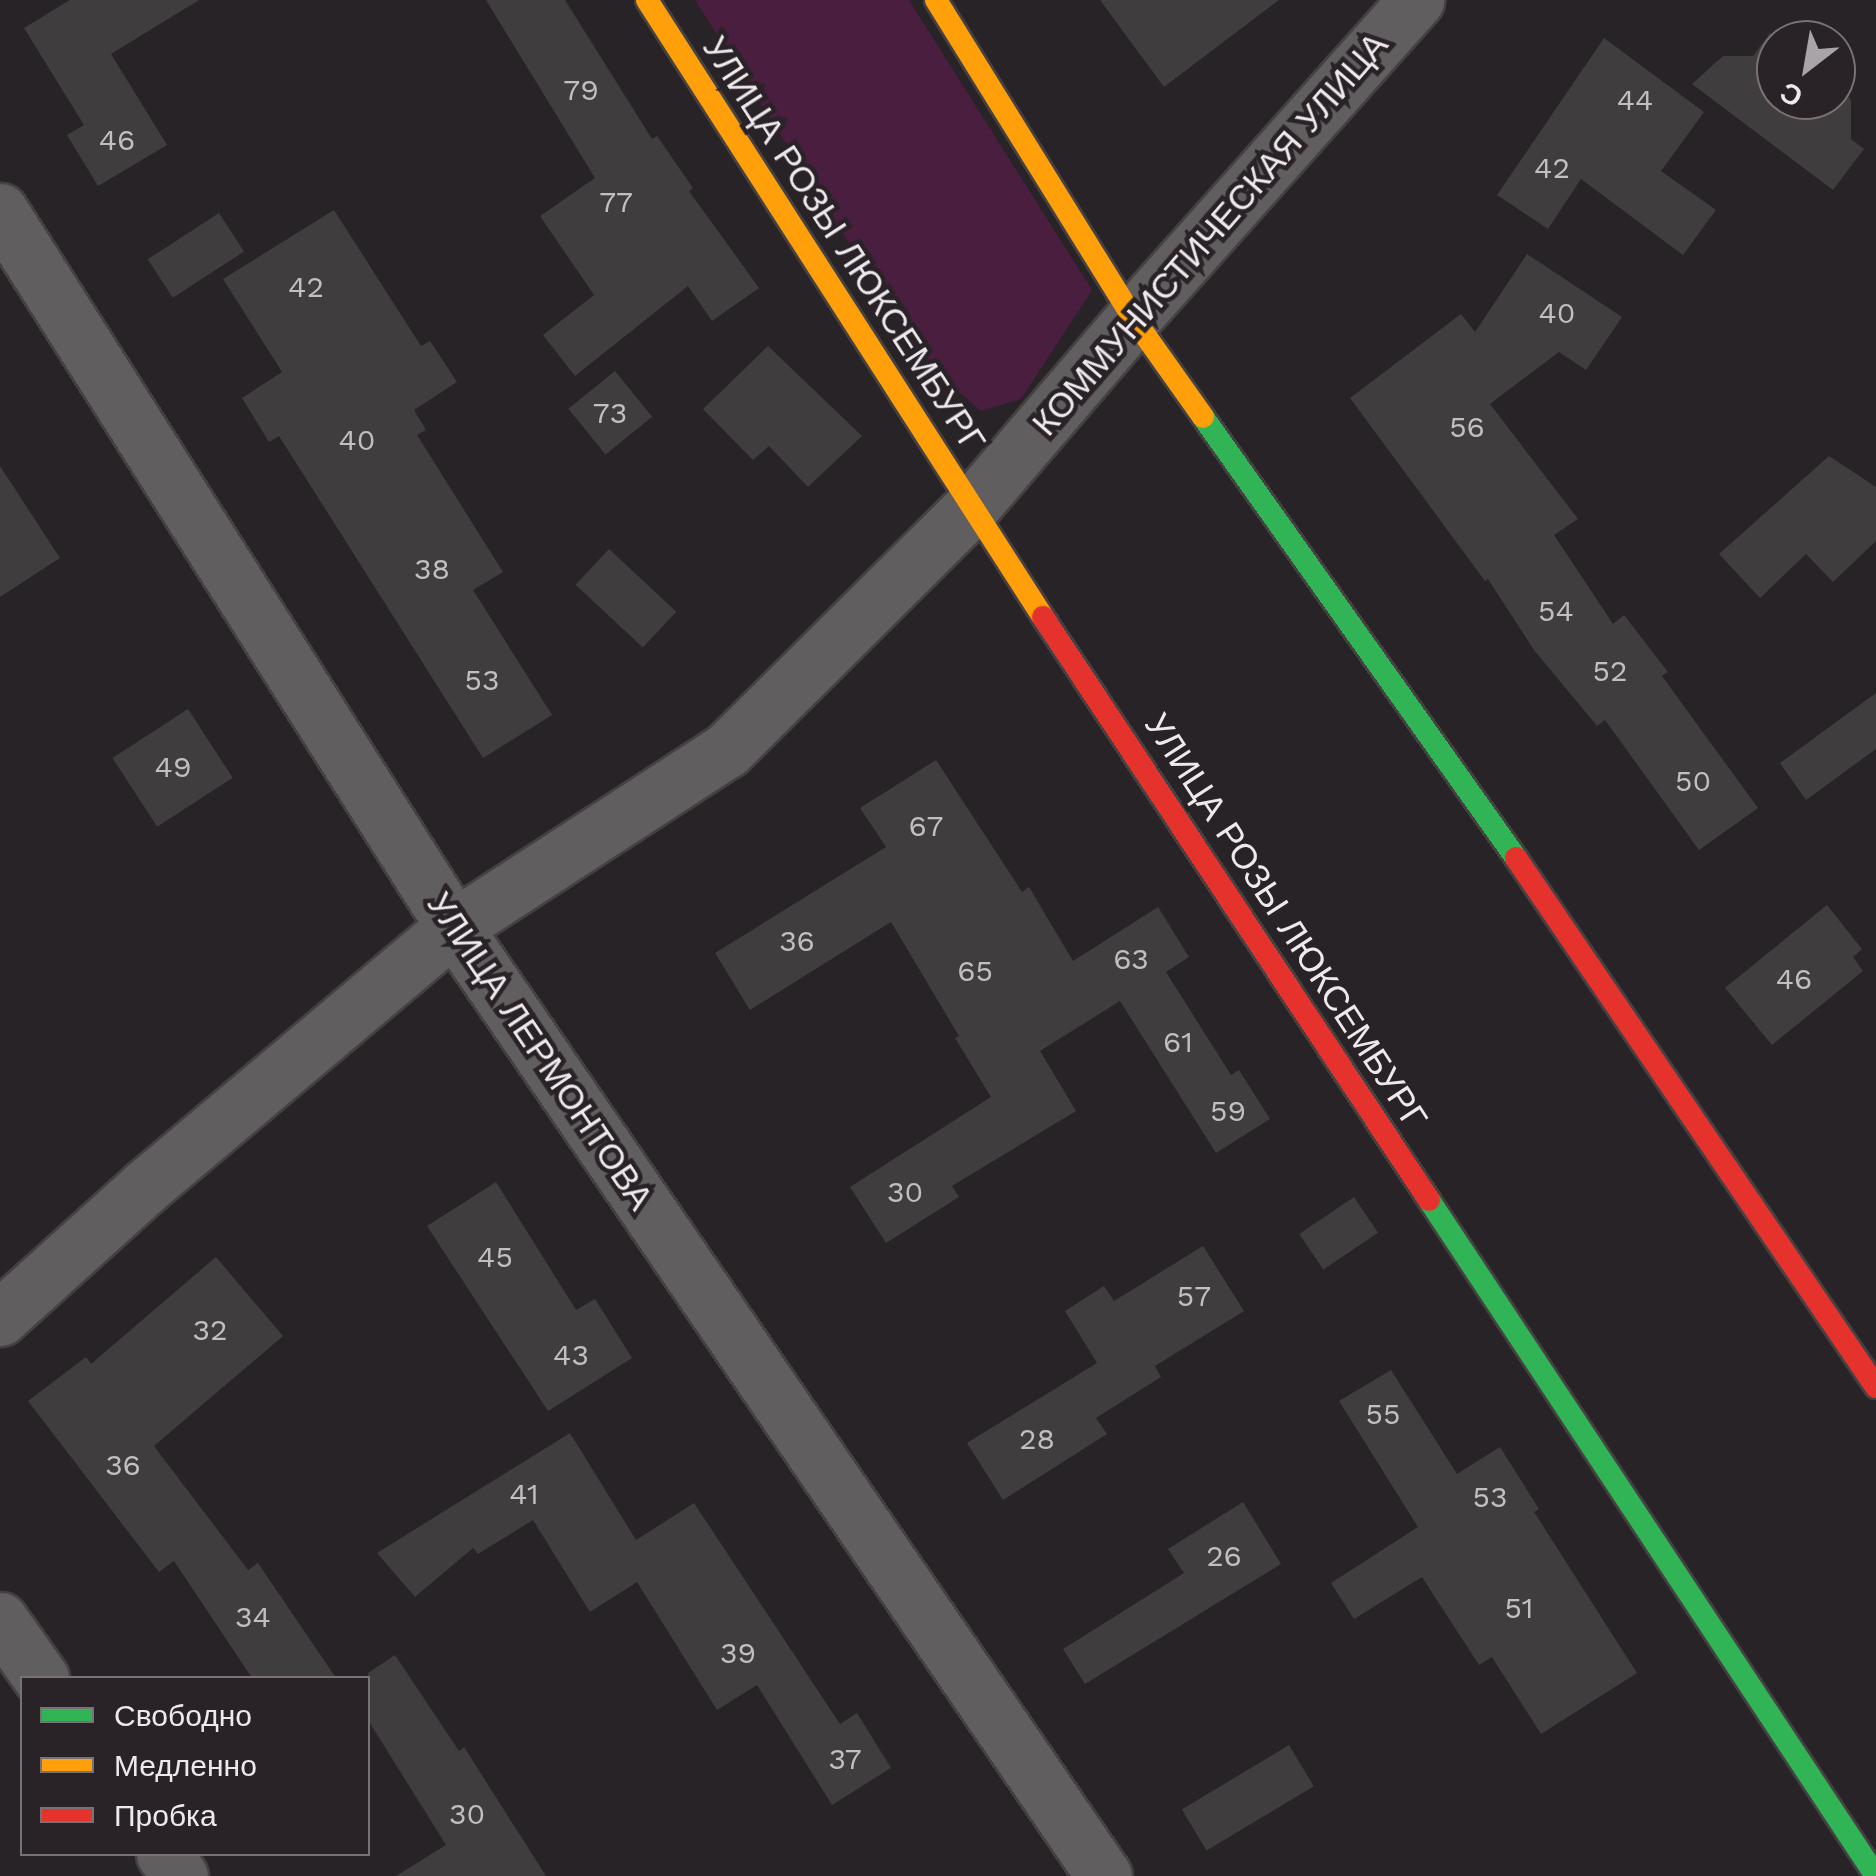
<!DOCTYPE html>
<html>
<head>
<meta charset="utf-8">
<style>
  body { margin:0 }
  #map { position:relative; width:1876px; height:1876px; overflow:hidden; background:#282326; font-family:"Work Sans",sans-serif }
  div>[style] { position:absolute }
  .green>* { inset:0; background:#491e3e }
  .building>* { inset:0; background:#403d3f; transform-origin:0 0 }
  .roads { filter:drop-shadow(2px 0 #454143) drop-shadow(-2px 0 #454143) drop-shadow(0 2px #454143) drop-shadow(0 -2px #454143) }
  .street>* { height:55px; margin:-27.5px; padding:0 27.5px; transform-origin:27.5px; border-radius:27.5px; background:#615e60 }
  .fast>* { height:22px; margin:-11px; padding:0 11px; transform-origin:11px; border-radius:11px; background:#30b455 }
  .slow>* { height:22px; margin:-11px; padding:0 11px; transform-origin:11px; border-radius:11px; background:#ff9f0a }
  .jam>* { height:22px; margin:-11px; padding:0 11px; transform-origin:11px; border-radius:11px; background:#e5322d }
  span { translate:-50% -50%; white-space:nowrap; text-align:center; line-height:1.15; -webkit-text-stroke:9px #292227; paint-order:stroke }
  .number-label { font-size:30px; color:#c2bec2 }
  .number-label span { -webkit-text-stroke-width:0 }
  .street-label { font-size:35px; color:#eee9ed }
  .legend { position:absolute; left:20px; top:1676px; width:350px; height:180px; box-sizing:border-box; background:#292227; border:2px solid #787276; margin:0; padding:12px 18px; list-style:none; font-size:30px; color:#eee9ed }
  .legend li { display:flex; align-items:center; gap:20px; height:50px }
  .legend b { width:50px; border:2px solid #787276 }
  .north { position:absolute; left:1756px; top:20px; width:100px; height:100px; box-sizing:border-box; background:#292227; border:2px solid #787276; border-radius:50%; rotate:211deg; font-size:28px; font-weight:700; line-height:40px; text-align:center; color:#eee9ed }
  .north::after { content:''; display:block; margin:auto; width:35px; height:45px; background:#a9a4a7; clip-path:polygon(50% 0,100% 100%,50% 72%,0 100%) }
</style>
</head>
<body>
<div id="map">
  <div class="green">
    <div style="clip-path:polygon(695px 0,909px 0,1092px 290px,1021px 399px,981px 411px,925px 363px)"></div>
  </div>
  <div class="building">
    <div style="clip-path:polygon(70px 0,199px 0,111px 54px,167px 145px,98px 186px,67px 135px,84px 125px,24px 28px)"></div>
    <div style="clip-path:polygon(486px 0,565px 0,652px 139px,657px 136px,693px 188px,689px 191px,759px 288px,712px 321px,688px 286px,575px 376px,543px 335px,594px 295px,540px 216px,595px 178px)"></div>
    <div style="clip-path:polygon(1100px 0,1279px 0,1164px 87px)"></div>
    <div style="clip-path:polygon(1770px 33px,1780px 40px,1776px 40px,1776px 100px,1836px 100px,1836px 83px,1851px 100px,1851px 139px,1864px 149px,1833px 190px,1692px 84px,1723px 56px,1753px 56px)"></div>
    <div style="clip-path:polygon(1604px 38px,1704px 112px,1661px 171px,1716px 210px,1683px 255px,1581px 179px,1548px 229px,1497px 195px)"></div>
    <div style="clip-path:polygon(334px 210px,421px 346px,430px 341px,457px 382px,414px 410px,426px 430px,417px 435px,503px 572px,473px 590px,552px 715px,483px 758px,279px 436px,269px 442px,242px 398px,282px 372px,223px 279px)"></div>
    <div style="left:219px;top:213px;width:46px;height:85px;rotate:57deg"></div>
    <div style="clip-path:polygon(1527px 254px,1622px 317px,1586px 370px,1559px 352px,1490px 404px,1578px 519px,1554px 535px,1613px 624px,1624px 615px,1668px 672px,1662px 676px,1758px 808px,1699px 850px,1605px 720px,1597px 726px,1534px 650px,1488px 579px,1485px 581px,1350px 398px,1461px 314px,1475px 332px)"></div>
    <div style="clip-path:polygon(768px 346px,862px 436px,808px 487px,769px 446px,753px 460px,703px 409px)"></div>
    <div style="left:615px;top:371px;width:59px;height:60px;rotate:51deg"></div>
    <div style="clip-path:polygon(1829px 456px,1876px 487px,1876px 541px,1833px 582px,1806px 554px,1760px 598px,1719px 554px)"></div>
    <div style="clip-path:polygon(0 466px,60px 558px,0 597px)"></div>
    <div style="left:609px;top:549px;width:92px;height:49px;rotate:43deg"></div>
    <div style="clip-path:polygon(1876px 693px,1876px 749px,1806px 800px,1780px 763px)"></div>
    <div style="left:188px;top:709px;width:82px;height:90px;rotate:57deg"></div>
    <div style="clip-path:polygon(936px 760px,1022px 892px,1029px 887px,1073px 961px,1158px 907px,1189px 957px,1166px 972px,1231px 1075px,1239px 1070px,1270px 1119px,1216px 1153px,1120px 1001px,1040px 1051px,1076px 1111px,952px 1186px,959px 1197px,886px 1243px,850px 1187px,991px 1097px,955px 1038px,959px 1036px,891px 922px,750px 1010px,715px 953px,886px 847px,860px 808px)"></div>
    <div style="clip-path:polygon(1827px 905px,1862px 949px,1853px 957px,1863px 971px,1772px 1045px,1725px 988px)"></div>
    <div style="clip-path:polygon(496px 1182px,576px 1310px,595px 1299px,632px 1358px,548px 1411px,427px 1226px)"></div>
    <div style="left:1354px;top:1197px;width:43px;height:66px;rotate:56deg"></div>
    <div style="clip-path:polygon(1203px 1246px,1244px 1311px,1155px 1366px,1161px 1377px,1096px 1418px,1107px 1434px,1003px 1500px,967px 1443px,1097px 1363px,1065px 1311px,1104px 1286px,1114px 1301px)"></div>
    <div style="clip-path:polygon(216px 1257px,283px 1336px,154px 1446px,248px 1570px,258px 1563px,336px 1678px,252px 1678px,174px 1561px,159px 1572px,28px 1401px,86px 1357px,91px 1364px)"></div>
    <div style="clip-path:polygon(1391px 1370px,1457px 1474px,1500px 1447px,1539px 1509px,1534px 1512px,1637px 1673px,1541px 1734px,1492px 1657px,1479px 1665px,1422px 1577px,1354px 1619px,1331px 1583px,1418px 1527px,1339px 1401px)"></div>
    <div style="clip-path:polygon(570px 1433px,636px 1540px,694px 1503px,840px 1724px,857px 1713px,891px 1768px,832px 1805px,757px 1685px,717px 1710px,637px 1582px,590px 1612px,533px 1520px,478px 1554px,473px 1548px,415px 1597px,377px 1553px)"></div>
    <div style="clip-path:polygon(1243px 1502px,1281px 1564px,1085px 1684px,1063px 1649px,1184px 1573px,1168px 1549px)"></div>
    <div style="clip-path:polygon(395px 1655px,459px 1751px,464px 1747px,546px 1876px,396px 1876px,446px 1845px,368px 1720px,368px 1673px)"></div>
    <div style="left:1289px;top:1745px;width:48px;height:125px;rotate:59deg"></div>
  </div>
  <div class="roads">
    <div class="street">
      <div style="left:0;top:211px;width:848px;rotate:57.62deg"></div>
      <div style="left:454px;top:927px;width:1150px;rotate:55.59deg"></div>
      <div style="left:0;top:1318px;width:195px;rotate:-42.1deg"></div>
      <div style="left:145px;top:1187px;width:404px;rotate:-40.1deg"></div>
      <div style="left:454px;top:927px;width:325px;rotate:-33deg"></div>
      <div style="left:727px;top:750px;width:344px;rotate:-44.8deg"></div>
      <div style="left:971px;top:508px;width:250px;rotate:-49.5deg"></div>
      <div style="left:1133px;top:318px;width:426px;rotate:-48.3deg"></div>
      <div style="left:0;top:1620px;width:71px;rotate:54.7deg"></div>
      <div style="left:164px;top:1854px;width:27px;rotate:54deg"></div>
    </div>
    <div class="fast">
      <div style="left:1203px;top:417px;width:541px;rotate:54.63deg"></div>
      <div style="left:1429px;top:1200px;width:810px;rotate:56.53deg"></div>
    </div>
    <div class="slow">
      <div style="left:647px;top:0;width:733px;rotate:57.31deg"></div>
      <div style="left:936px;top:0;width:374px;rotate:58.2deg"></div>
      <div style="left:1133px;top:318px;width:121px;rotate:54.7deg"></div>
    </div>
    <div class="jam">
      <div style="left:1043px;top:617px;width:699px;rotate:56.49deg"></div>
      <div style="left:1516px;top:858px;width:640px;rotate:55.76deg"></div>
    </div>
  </div>
  <div class="number-label">
    <span style="left:581px;top:90px">79</span>
    <span style="left:1635px;top:100px">44</span>
    <span style="left:117px;top:140px">46</span>
    <span style="left:1552px;top:168px">42</span>
    <span style="left:616px;top:202px">77</span>
    <span style="left:306px;top:287px">42</span>
    <span style="left:1557px;top:313px">40</span>
    <span style="left:610px;top:413px">73</span>
    <span style="left:1467px;top:427px">56</span>
    <span style="left:357px;top:440px">40</span>
    <span style="left:432px;top:569px">38</span>
    <span style="left:1556px;top:611px">54</span>
    <span style="left:1610px;top:671px">52</span>
    <span style="left:482px;top:680px">53</span>
    <span style="left:173px;top:767px">49</span>
    <span style="left:1693px;top:781px">50</span>
    <span style="left:926px;top:826px">67</span>
    <span style="left:797px;top:941px">36</span>
    <span style="left:1131px;top:959px">63</span>
    <span style="left:975px;top:971px">65</span>
    <span style="left:1794px;top:979px">46</span>
    <span style="left:1178px;top:1042px">61</span>
    <span style="left:1228px;top:1111px">59</span>
    <span style="left:905px;top:1192px">30</span>
    <span style="left:495px;top:1257px">45</span>
    <span style="left:1194px;top:1296px">57</span>
    <span style="left:210px;top:1330px">32</span>
    <span style="left:571px;top:1355px">43</span>
    <span style="left:1383px;top:1414px">55</span>
    <span style="left:1037px;top:1439px">28</span>
    <span style="left:123px;top:1465px">36</span>
    <span style="left:524px;top:1494px">41</span>
    <span style="left:1490px;top:1497px">53</span>
    <span style="left:1224px;top:1556px">26</span>
    <span style="left:1519px;top:1608px">51</span>
    <span style="left:253px;top:1617px">34</span>
    <span style="left:738px;top:1653px">39</span>
    <span style="left:845px;top:1759px">37</span>
    <span style="left:467px;top:1814px">30</span>
  </div>
  <div class="street-label">
    <span style="left:1210px;top:234px;rotate:-49deg">КОММУНИСТИЧЕСКАЯ УЛИЦА</span>
    <span style="left:844px;top:244px;rotate:57deg">УЛИЦА РОЗЫ ЛЮКСЕМБУРГ</span>
    <span style="left:1286px;top:921px;rotate:57deg">УЛИЦА РОЗЫ ЛЮКСЕМБУРГ</span>
    <span style="left:540px;top:1051px;rotate:56deg">УЛИЦА ЛЕРМОНТОВА</span>
  </div>
  <ul class="legend">
  <li><b style="height:12px;background:#30b455"></b>Свободно</li>
  <li><b style="height:12px;background:#ff9f0a"></b>Медленно</li>
  <li><b style="height:12px;background:#e5322d"></b>Пробка</li>
  </ul>
  <div class="north">С</div>
</div>
</body>
</html>
